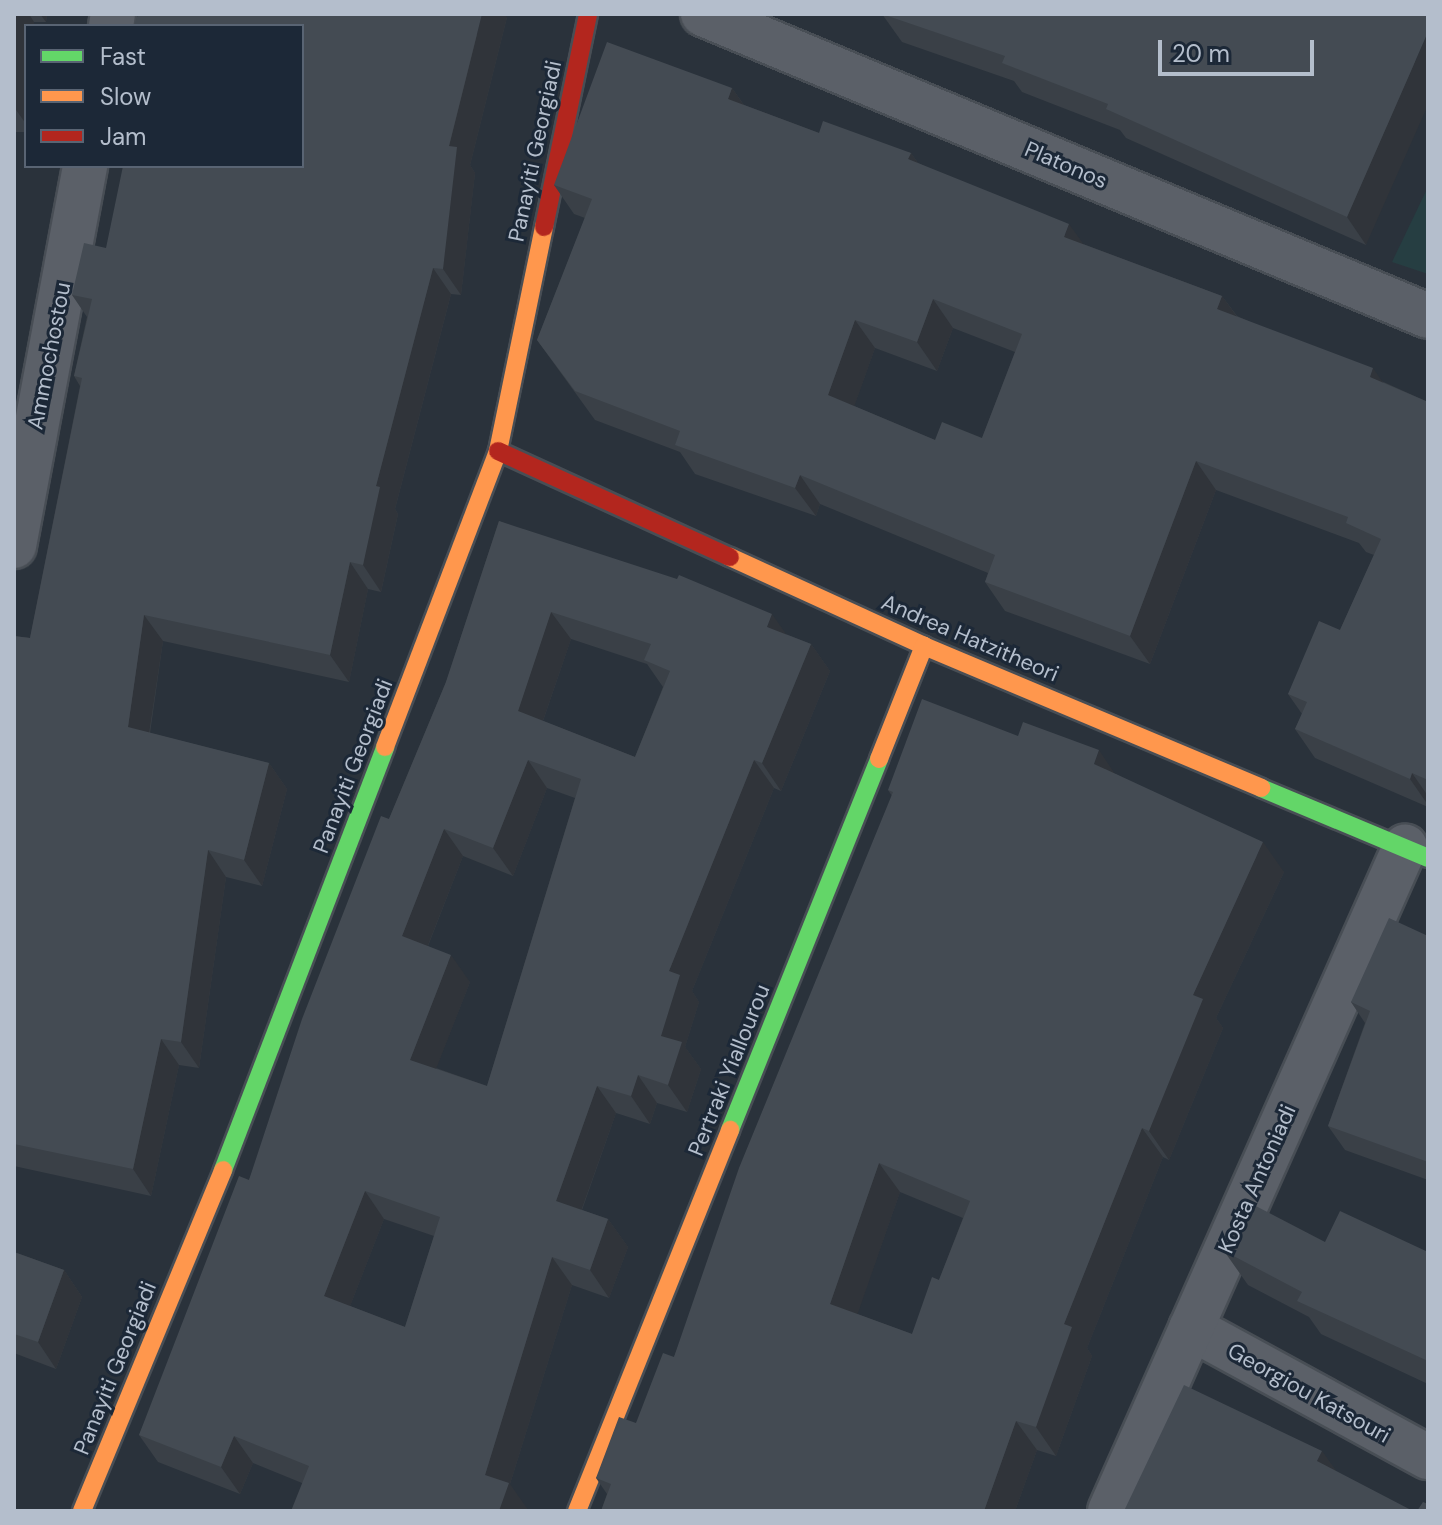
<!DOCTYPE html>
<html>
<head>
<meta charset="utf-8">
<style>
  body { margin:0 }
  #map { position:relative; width:1442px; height:1525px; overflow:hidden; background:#2a323b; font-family:"DM Sans",sans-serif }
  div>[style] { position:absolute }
  .green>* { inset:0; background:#263e42 }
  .roads { filter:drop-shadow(2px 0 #484e55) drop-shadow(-2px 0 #484e55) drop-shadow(0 2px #484e55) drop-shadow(0 -2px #484e55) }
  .street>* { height:44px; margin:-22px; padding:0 22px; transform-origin:22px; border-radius:22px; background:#5b6068 }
  .fast>* { height:18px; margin:-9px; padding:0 9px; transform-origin:9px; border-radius:9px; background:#63d668 }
  .slow>* { height:18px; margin:-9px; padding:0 9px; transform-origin:9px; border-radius:9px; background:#ff974d }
  .jam>* { height:18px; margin:-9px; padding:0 9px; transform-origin:9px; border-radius:9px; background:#b3261e }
  .wall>* { inset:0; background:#3a4047 }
  .shaded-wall>* { inset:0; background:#30343a }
  .building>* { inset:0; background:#444b53 }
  span { translate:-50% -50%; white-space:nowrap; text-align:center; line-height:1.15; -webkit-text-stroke:6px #1c2837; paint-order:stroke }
  .street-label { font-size:22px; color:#b4becc }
  .frame { position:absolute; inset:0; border:16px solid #b4becc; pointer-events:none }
  .legend { position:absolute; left:24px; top:24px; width:280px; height:144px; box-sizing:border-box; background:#1c2837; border:2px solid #596473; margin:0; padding:10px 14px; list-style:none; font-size:24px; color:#b4becc }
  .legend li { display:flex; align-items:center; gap:16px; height:40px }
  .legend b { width:40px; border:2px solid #596473 }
  .scale { position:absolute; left:1158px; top:40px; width:156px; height:36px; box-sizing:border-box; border:4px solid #b4becc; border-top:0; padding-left:10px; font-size:24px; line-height:28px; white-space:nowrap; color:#b4becc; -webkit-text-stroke:6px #1c2837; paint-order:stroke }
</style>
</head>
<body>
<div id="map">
  <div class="green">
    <div style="clip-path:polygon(1428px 187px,1428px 274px,1392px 262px)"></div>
  </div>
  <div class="roads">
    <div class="street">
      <div style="left:703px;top:14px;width:785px;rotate:22.61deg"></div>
      <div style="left:111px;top:26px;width:12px;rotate:-81deg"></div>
      <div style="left:14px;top:546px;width:387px;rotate:-79.4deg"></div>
      <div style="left:1191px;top:1328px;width:270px;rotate:28.6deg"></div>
      <div style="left:1110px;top:1511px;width:727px;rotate:-66.05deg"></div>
    </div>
    <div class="fast">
      <div style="left:1261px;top:788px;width:181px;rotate:22.7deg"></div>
      <div style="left:730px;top:1130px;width:400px;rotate:-68.1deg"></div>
      <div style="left:223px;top:1170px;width:453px;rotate:-69deg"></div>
    </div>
    <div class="slow">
      <div style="left:730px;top:557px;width:213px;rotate:24.6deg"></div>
      <div style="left:924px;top:646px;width:366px;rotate:22.8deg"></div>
      <div style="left:385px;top:747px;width:317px;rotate:-69.1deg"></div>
      <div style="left:498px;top:451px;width:229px;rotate:-78.4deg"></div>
      <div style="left:879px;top:759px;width:122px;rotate:-68.3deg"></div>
      <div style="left:82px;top:1511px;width:369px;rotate:-67.5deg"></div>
      <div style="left:577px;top:1511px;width:411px;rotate:-68.1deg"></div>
    </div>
    <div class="jam">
      <div style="left:544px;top:227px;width:217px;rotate:-78.3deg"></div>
      <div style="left:498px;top:451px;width:255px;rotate:24.6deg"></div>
    </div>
  </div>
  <div class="wall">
    <div style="clip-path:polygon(14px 14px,47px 14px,46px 22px,34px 22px,34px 26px,26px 26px,26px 132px,15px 132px,14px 138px)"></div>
    <div style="clip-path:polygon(882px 14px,1428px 14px,1366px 245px,1126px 138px,1120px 130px,1022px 92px,1014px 81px,902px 42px)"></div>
    <div style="clip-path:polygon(507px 17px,470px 165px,475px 173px,461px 295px,451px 294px,395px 509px,398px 514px,381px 592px,368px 589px,349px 682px,163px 641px,150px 733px,269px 763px,287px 789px,262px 886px,226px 877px,199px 1068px,179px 1065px,151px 1196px,14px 1166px,14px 636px,30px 638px,80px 386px,74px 376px,87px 317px,72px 295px,106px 248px)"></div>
    <div style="clip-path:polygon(evenodd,732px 88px,744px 105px,819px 133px,911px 153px,918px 163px,1083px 244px,1222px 296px,1237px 316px,1428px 402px,1428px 807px,1315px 758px,1295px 729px,1302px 714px,1288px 694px,1340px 630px,1374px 555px,1366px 552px,1359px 543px,1216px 490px,1150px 664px,1005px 611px,985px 582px,988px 573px,820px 504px,816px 516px,695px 474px,680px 452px,595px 420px,537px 340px,585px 218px,574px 214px,554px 185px,732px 88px,953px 328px,1015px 352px,982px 438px,935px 440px,854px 406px,875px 348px,937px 371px,953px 328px)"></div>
    <div style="clip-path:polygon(evenodd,499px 521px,811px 644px,830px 671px,781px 791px,774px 788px,692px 991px,699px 1002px,685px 1047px,701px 1069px,687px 1112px,657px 1103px,650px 1124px,616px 1113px,582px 1210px,608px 1219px,628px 1247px,609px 1298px,572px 1285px,510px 1484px,302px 1483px,253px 1463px,240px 1494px,158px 1462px,139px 1435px,249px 1180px,389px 819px,446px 682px,499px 521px,571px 639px,647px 664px,663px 687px,635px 757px,543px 721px,571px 639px,499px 521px,547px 788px,575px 798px,487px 1086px,436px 1068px,470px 982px,428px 946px,463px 856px,513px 876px,547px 788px,499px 521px,384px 1219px,434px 1236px,405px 1327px,350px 1306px,384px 1219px)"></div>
    <div style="clip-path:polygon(evenodd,1116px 774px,1284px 872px,1216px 1018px,1223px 1028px,1169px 1160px,1163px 1157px,1087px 1348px,1092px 1356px,1056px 1456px,1037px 1450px,1015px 1511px,601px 1511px,607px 1494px,596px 1478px,636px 1423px,674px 1357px,892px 796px,888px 790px,1116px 774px,900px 1192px,963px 1218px,939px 1280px,912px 1334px,857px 1314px,900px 1192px)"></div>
    <div style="clip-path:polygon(1428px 936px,1428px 1180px,1345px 1150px,1328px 1126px,1365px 1023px,1351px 1002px)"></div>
    <div style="clip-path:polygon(1325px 1242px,1428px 1252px,1428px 1384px,1321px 1334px,1309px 1317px,1248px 1285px,1224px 1251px)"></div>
    <div style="clip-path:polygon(14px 1252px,64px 1270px,82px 1297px,56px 1369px,14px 1353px)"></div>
  </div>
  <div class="shaded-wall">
    <div style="clip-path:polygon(15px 14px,29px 14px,34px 22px,34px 26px,26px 26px,26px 124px,14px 107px)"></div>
    <div style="clip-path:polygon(40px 14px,47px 14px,46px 22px)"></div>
    <div style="clip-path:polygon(482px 14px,504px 14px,507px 17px,470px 165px,475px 173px,461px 295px,443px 269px,449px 146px)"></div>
    <div style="clip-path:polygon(1428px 32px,1428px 105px,1366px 245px,1347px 217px)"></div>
    <div style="clip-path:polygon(732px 88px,752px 117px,728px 99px)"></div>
    <div style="clip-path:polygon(911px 153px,931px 182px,908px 159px)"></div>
    <div style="clip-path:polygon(1069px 224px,1090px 253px,1064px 237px)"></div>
    <div style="clip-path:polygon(433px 268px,451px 294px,395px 509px,398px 514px,381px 592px,363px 565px,376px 486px)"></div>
    <div style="clip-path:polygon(1222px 296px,1243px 325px,1217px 309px)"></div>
    <div style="clip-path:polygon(933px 299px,953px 328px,937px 371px,917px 342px)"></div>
    <div style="clip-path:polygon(855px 320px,875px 348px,848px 424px,828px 395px)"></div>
    <div style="clip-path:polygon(1373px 368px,1393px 397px,1370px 377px)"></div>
    <div style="clip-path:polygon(1196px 461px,1216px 490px,1150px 664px,1130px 636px)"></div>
    <div style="clip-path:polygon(800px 475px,820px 504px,816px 516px,795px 488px)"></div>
    <div style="clip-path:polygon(350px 562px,368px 589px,349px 682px,330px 655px)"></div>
    <div style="clip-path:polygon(551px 612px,571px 639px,537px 738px,518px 711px)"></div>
    <div style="clip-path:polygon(772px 614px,791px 641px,767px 627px)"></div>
    <div style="clip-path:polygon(144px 615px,163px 641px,146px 754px,128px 727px)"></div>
    <div style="clip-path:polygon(811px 644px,830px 671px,781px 791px,762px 763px)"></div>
    <div style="clip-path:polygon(1099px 750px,1119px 780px,1094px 764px)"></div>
    <div style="clip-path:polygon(528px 760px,547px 788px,513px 876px,493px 848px)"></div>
    <div style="clip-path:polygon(754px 760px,774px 788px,692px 991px,699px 1002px,685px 1047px,701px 1069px,687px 1112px,668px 1085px,661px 1036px,669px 971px)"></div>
    <div style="clip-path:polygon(269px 763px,287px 789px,262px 886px,244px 860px)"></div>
    <div style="clip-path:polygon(1412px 773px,1428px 796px,1428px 805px,1410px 779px)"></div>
    <div style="clip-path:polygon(444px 829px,463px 856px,421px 963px,402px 936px)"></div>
    <div style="clip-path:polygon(1263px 842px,1284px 872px,1216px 1018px,1223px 1028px,1169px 1160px,1149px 1131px,1193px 995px)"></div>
    <div style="clip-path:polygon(208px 850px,226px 877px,199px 1068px,181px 1042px)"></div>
    <div style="clip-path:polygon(451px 955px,470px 982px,429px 1087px,410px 1060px)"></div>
    <div style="clip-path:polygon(161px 1039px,179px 1065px,151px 1196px,133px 1169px)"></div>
    <div style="clip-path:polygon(638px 1075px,657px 1103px,650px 1124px,631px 1096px)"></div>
    <div style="clip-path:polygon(597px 1086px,616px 1113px,575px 1228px,556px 1201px)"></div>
    <div style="clip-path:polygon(1142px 1128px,1163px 1157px,1087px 1348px,1092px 1356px,1056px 1456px,1036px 1427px,1064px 1324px)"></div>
    <div style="clip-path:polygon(879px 1163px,900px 1192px,851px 1333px,830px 1304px)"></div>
    <div style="clip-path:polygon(365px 1191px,384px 1219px,343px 1324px,324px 1296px)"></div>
    <div style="clip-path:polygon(608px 1219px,628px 1247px,609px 1298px,590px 1270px)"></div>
    <div style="clip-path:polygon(552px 1257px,572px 1285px,510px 1484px,529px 1511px,499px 1511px,485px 1475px)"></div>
    <div style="clip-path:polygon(64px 1270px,82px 1297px,56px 1369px,38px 1342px)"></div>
    <div style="clip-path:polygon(1016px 1421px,1037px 1450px,1015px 1511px,984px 1511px)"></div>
    <div style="clip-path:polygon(234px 1436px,253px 1463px,240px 1494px,221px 1467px)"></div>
    <div style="clip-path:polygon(1322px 1451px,1342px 1479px,1317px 1461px)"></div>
  </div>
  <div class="building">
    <div style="clip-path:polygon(138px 14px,482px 14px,449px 146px,457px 147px,443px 269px,433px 268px,376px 486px,380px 487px,363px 565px,350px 562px,330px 655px,144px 615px,128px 727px,269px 763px,244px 860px,208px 850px,181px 1042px,161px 1039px,133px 1169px,14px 1144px,14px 636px,30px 638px,82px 378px,74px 376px,92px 299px,72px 295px,84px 243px,106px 248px,123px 166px,302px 166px,302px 26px,134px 26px)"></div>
    <div style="clip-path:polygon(882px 14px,1428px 14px,1428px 32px,1347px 217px,1106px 109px,1108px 104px,1002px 63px,1005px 56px)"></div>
    <div style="clip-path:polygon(evenodd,607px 42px,732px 88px,728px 99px,819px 133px,823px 121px,911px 153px,908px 159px,1069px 224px,1064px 237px,1222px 296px,1217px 309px,1373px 368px,1370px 377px,1428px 402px,1428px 780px,1412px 773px,1410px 779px,1295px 729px,1307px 702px,1288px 694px,1319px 621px,1340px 630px,1381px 539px,1346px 523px,1348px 517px,1196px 461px,1130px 636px,985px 582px,995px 555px,800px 475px,795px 488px,675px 445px,680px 431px,575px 391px,537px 340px,592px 199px,554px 185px,607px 42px,933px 299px,1022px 334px,982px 438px,942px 422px,935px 440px,828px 395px,855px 320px,917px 342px,933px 299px)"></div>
    <div style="clip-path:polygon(evenodd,499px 521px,677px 579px,679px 575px,772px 614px,767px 627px,811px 644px,762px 763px,754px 760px,669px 971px,680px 975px,661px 1036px,682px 1042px,668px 1085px,638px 1075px,631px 1096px,597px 1086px,556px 1201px,608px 1219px,590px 1270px,552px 1257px,485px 1475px,509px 1483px,499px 1511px,291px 1511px,309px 1466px,234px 1436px,221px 1467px,139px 1435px,239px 1176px,249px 1180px,302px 1019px,381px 816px,389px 819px,446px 682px,499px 521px,551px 612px,651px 644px,644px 660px,670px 671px,635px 757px,518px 711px,551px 612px,499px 521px,528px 760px,581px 779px,487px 1086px,410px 1060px,451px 955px,402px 936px,444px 829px,493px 848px,528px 760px,499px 521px,365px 1191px,440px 1217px,405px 1327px,324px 1296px,365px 1191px)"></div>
    <div style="clip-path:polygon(evenodd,922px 699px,1018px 736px,1023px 722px,1099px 750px,1094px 764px,1263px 842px,1193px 995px,1203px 999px,1149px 1131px,1142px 1128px,1064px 1324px,1072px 1327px,1036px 1427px,1016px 1421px,984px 1511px,601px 1511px,611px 1484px,596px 1478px,619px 1417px,636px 1423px,663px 1353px,674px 1357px,739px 1168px,893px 792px,888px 790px,922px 699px,879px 1163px,970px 1201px,939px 1280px,932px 1277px,912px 1334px,830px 1304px,879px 1163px)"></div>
    <div style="clip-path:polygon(1389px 918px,1428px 936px,1428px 1162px,1328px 1126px,1370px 1011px,1351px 1002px)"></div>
    <div style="clip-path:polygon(1250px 1203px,1325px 1242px,1340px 1211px,1428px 1252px,1428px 1361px,1297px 1301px,1302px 1292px,1224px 1251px)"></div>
    <div style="clip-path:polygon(14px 1252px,64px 1270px,38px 1342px,14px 1334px)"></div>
    <div style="clip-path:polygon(1184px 1385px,1322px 1451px,1317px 1461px,1413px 1511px,1124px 1511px)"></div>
    <div style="clip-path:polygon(1423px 1502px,1428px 1504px,1428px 1511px,1417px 1511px)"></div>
  </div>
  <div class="street-label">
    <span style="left:535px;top:151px;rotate:-78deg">Panayiti Georgiadi</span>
    <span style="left:1066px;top:165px;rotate:23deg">Platonos</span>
    <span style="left:49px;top:356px;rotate:-79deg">Ammochostou</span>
    <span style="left:970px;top:638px;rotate:23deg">Andrea Hatzitheori</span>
    <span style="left:353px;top:766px;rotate:-69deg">Panayiti Georgiadi</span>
    <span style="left:729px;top:1070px;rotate:-68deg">Pertraki Yiallourou</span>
    <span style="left:1257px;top:1179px;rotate:-66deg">Kosta Antoniadi</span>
    <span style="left:115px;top:1368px;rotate:-68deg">Panayiti Georgiadi</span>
    <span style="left:1309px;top:1393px;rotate:29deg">Georgiou Katsouri</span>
  </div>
  <div class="frame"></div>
  <ul class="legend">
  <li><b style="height:10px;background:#63d668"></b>Fast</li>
  <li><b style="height:10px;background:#ff974d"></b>Slow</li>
  <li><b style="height:10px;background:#b3261e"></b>Jam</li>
  </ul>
  <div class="scale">20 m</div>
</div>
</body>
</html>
